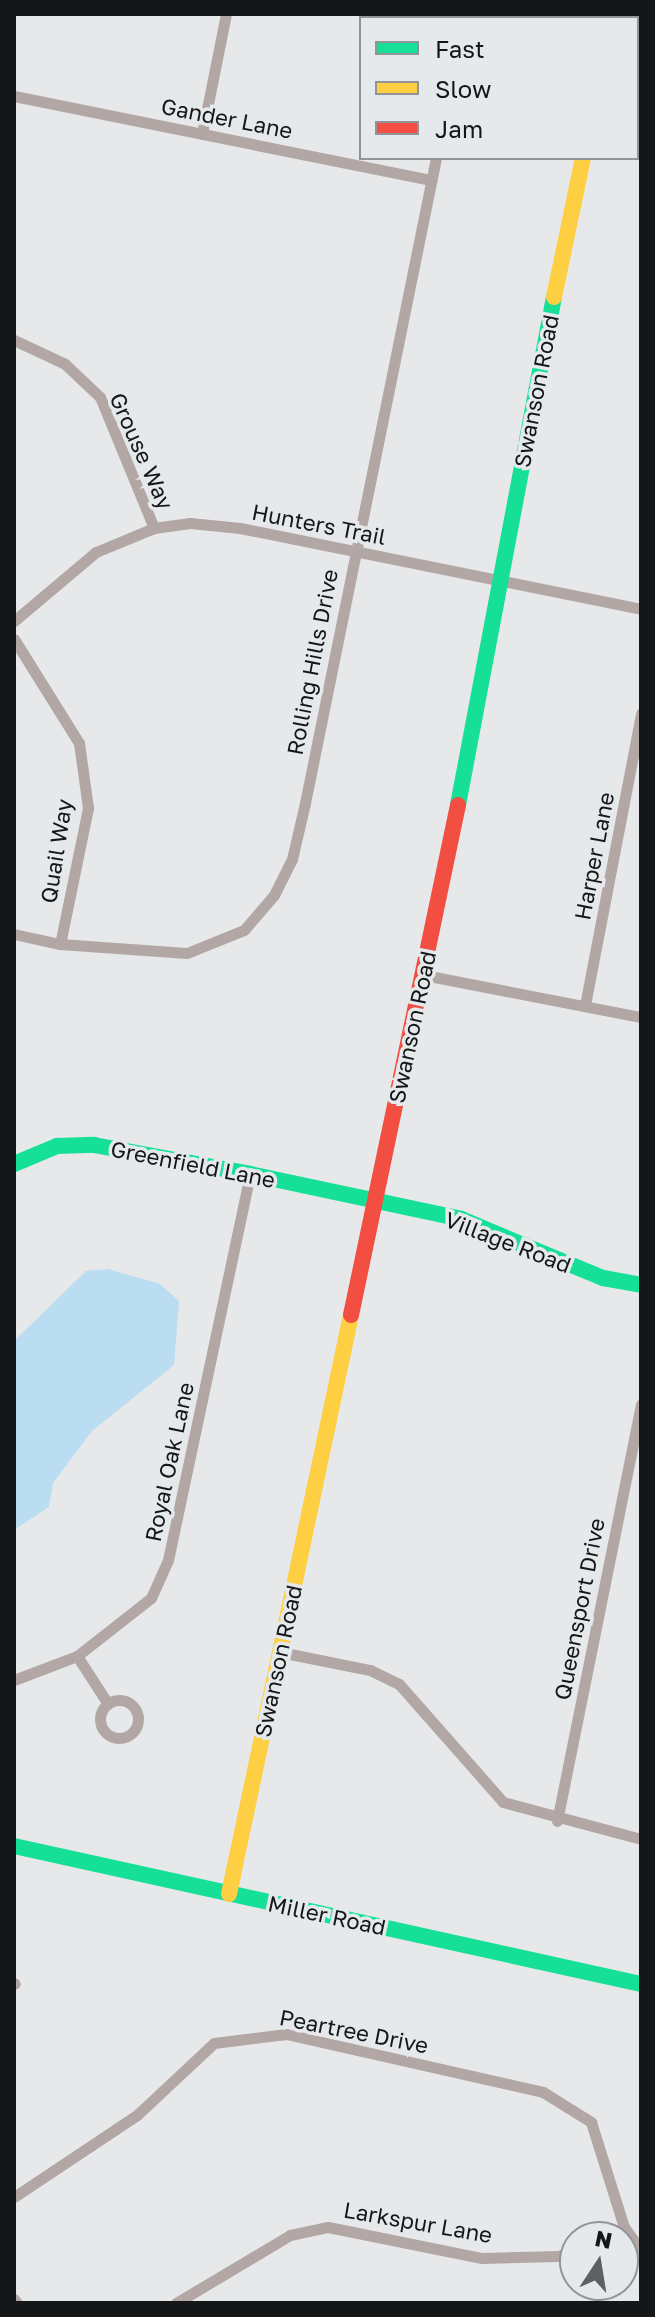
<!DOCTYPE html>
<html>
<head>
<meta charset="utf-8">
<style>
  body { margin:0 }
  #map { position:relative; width:655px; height:2317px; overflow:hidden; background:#e6e8ea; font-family:"Golos Text",sans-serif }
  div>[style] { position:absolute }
  .water>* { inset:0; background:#bbddf2 }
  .street>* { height:11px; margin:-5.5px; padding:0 5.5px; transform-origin:5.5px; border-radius:5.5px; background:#b2a7a5 }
  .street>.ring { margin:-5.5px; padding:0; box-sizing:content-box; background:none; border:11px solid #b2a7a5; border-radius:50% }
  .fast>* { height:16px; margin:-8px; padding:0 8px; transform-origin:8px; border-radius:8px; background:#16e098 }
  .slow>* { height:16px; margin:-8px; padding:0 8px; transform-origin:8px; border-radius:8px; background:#ffcf43 }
  .jam>* { height:16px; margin:-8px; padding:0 8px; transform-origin:8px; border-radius:8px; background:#f24e42 }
  span { translate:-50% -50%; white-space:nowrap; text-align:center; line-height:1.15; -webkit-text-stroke:7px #e5e9eb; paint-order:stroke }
  .street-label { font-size:22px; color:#141617 }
  .frame { position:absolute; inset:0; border:16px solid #141617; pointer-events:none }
  .legend { position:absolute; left:359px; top:16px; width:280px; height:144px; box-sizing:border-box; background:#e5e9eb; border:2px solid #919596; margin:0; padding:10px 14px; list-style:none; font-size:24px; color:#141617 }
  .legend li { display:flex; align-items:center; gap:16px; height:40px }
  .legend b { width:40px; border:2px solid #919596 }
  .north { position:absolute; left:559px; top:2221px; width:80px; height:80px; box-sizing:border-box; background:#e5e9eb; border:2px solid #919596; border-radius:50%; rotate:12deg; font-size:22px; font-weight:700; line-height:32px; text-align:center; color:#141617 }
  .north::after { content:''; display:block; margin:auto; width:28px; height:36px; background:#5e6061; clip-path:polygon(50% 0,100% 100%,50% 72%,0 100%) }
</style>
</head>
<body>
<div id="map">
  <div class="water">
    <div style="clip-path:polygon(108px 1269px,160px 1284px,179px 1301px,174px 1365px,92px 1431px,53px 1483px,49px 1507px,14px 1530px,14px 1341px,86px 1271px)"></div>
  </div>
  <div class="street">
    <div style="left:465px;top:18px;width:4px;rotate:-76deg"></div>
    <div style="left:14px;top:96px;width:426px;rotate:11.4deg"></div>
    <div style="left:202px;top:134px;width:122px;rotate:-78.7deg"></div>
    <div style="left:14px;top:340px;width:56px;rotate:25.2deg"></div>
    <div style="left:65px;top:364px;width:48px;rotate:43.3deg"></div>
    <div style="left:100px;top:397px;width:142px;rotate:67.6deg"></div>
    <div style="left:14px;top:621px;width:107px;rotate:-40.1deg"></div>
    <div style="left:96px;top:552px;width:63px;rotate:-22.5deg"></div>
    <div style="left:154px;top:528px;width:36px;rotate:-8deg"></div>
    <div style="left:190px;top:523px;width:50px;rotate:5.7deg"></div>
    <div style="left:240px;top:528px;width:409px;rotate:11.4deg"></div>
    <div style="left:14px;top:639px;width:123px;rotate:58deg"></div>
    <div style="left:79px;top:743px;width:66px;rotate:82.1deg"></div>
    <div style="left:88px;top:808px;width:139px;rotate:101.6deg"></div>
    <div style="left:14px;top:934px;width:47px;rotate:12.3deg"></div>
    <div style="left:60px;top:944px;width:127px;rotate:4.1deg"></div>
    <div style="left:187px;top:953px;width:61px;rotate:-22deg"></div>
    <div style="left:244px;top:930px;width:46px;rotate:-49.4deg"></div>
    <div style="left:274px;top:895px;width:40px;rotate:-63.4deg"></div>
    <div style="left:292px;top:859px;width:57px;rotate:-76.9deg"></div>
    <div style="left:305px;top:803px;width:658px;rotate:-78.52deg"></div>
    <div style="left:424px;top:975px;width:221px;rotate:11deg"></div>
    <div style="left:585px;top:1005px;width:297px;rotate:-79.1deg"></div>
    <div style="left:280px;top:1652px;width:92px;rotate:11.3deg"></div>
    <div style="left:370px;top:1670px;width:32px;rotate:26deg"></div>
    <div style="left:399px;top:1684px;width:157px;rotate:48.6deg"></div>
    <div style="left:503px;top:1802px;width:143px;rotate:15deg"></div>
    <div style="left:77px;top:1656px;width:57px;rotate:57.1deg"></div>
    <div style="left:14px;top:1680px;width:67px;rotate:-20.9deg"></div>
    <div style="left:77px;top:1656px;width:94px;rotate:-38.1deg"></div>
    <div style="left:151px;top:1598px;width:42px;rotate:-65.9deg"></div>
    <div style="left:168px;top:1560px;width:395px;rotate:-78deg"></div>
    <div class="ring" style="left:100px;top:1700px;width:27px;height:27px"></div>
    <div style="left:557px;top:1821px;width:425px;rotate:-78.6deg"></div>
    <div style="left:14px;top:1983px;width:1px;rotate:45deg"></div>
    <div style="left:14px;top:2197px;width:148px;rotate:-33.7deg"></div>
    <div style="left:137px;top:2115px;width:105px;rotate:-43.1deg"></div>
    <div style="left:214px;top:2043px;width:73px;rotate:-7.1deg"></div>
    <div style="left:286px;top:2034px;width:263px;rotate:12.7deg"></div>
    <div style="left:543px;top:2092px;width:57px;rotate:32deg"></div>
    <div style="left:591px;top:2122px;width:110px;rotate:72.6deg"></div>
    <div style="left:624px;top:2227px;width:29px;rotate:54deg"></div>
    <div style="left:602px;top:2237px;width:24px;rotate:-24deg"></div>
    <div style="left:14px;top:2299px;width:5px;rotate:53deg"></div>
    <div style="left:176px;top:2303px;width:133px;rotate:-30.8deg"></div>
    <div style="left:290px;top:2235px;width:39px;rotate:-12deg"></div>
    <div style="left:328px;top:2227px;width:157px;rotate:11.4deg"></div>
    <div style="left:482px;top:2258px;width:77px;rotate:-1.5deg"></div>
    <div style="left:559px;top:2256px;width:17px;rotate:-24deg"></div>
  </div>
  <div class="fast">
    <div style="left:458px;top:805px;width:517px;rotate:-79.3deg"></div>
    <div style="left:14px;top:1164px;width:47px;rotate:-22.7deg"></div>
    <div style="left:57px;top:1146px;width:37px;rotate:-2deg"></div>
    <div style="left:94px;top:1145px;width:159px;rotate:10.5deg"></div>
    <div style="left:250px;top:1174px;width:216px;rotate:12deg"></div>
    <div style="left:461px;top:1219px;width:154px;rotate:22.6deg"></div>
    <div style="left:603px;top:1278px;width:39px;rotate:10deg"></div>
    <div style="left:14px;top:1846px;width:642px;rotate:12.41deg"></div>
  </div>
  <div class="slow">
    <div style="left:613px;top:18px;width:4px;rotate:-76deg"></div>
    <div style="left:554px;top:297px;width:142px;rotate:-78.2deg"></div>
    <div style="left:229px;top:1894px;width:592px;rotate:-78.1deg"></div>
  </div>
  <div class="jam">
    <div style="left:351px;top:1315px;width:521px;rotate:-78.15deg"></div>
  </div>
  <div class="street-label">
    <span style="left:227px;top:118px;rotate:11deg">Gander Lane</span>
    <span style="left:536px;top:391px;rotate:-79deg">Swanson Road</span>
    <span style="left:142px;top:451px;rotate:66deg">Grouse Way</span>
    <span style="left:319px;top:524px;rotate:11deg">Hunters Trail</span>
    <span style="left:312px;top:662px;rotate:-79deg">Rolling Hills Drive</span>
    <span style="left:56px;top:851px;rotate:-81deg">Quail Way</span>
    <span style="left:594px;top:856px;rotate:-79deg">Harper Lane</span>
    <span style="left:412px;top:1027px;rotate:-78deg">Swanson Road</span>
    <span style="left:193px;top:1164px;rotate:11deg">Greenfield Lane</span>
    <span style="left:508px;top:1242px;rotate:21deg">Village Road</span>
    <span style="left:169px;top:1462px;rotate:-78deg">Royal Oak Lane</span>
    <span style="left:579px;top:1609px;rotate:-79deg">Queensport Drive</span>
    <span style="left:278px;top:1661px;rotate:-78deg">Swanson Road</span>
    <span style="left:327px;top:1915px;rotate:12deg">Miller Road</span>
    <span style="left:354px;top:2031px;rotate:11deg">Peartree Drive</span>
    <span style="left:418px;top:2222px;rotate:10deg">Larkspur Lane</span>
  </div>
  <div class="frame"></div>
  <ul class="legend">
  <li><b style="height:10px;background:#16e098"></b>Fast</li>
  <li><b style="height:10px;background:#ffcf43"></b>Slow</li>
  <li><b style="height:10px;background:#f24e42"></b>Jam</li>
  </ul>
  <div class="north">N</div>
</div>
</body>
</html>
